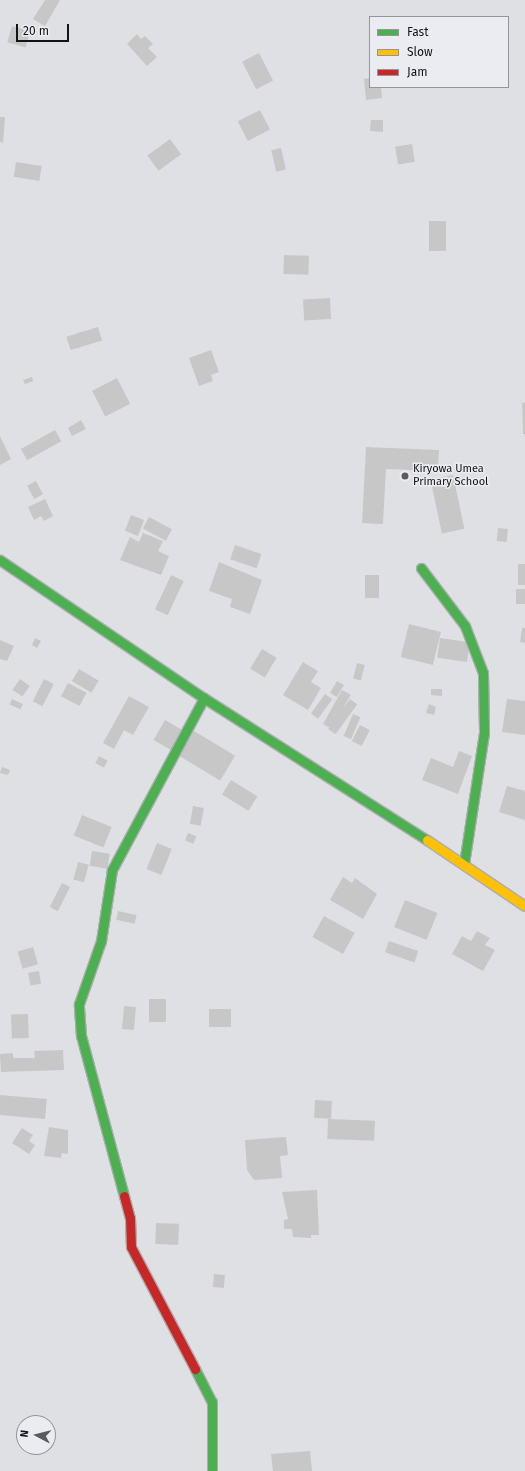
<!DOCTYPE html>
<html>
<head>
<meta charset="utf-8">
<style>
  body { margin:0 }
  #map { position:relative; width:525px; height:1471px; overflow:hidden; background:#dfe0e4; font-family:"Fira Sans",sans-serif }
  div>[style] { position:absolute }
  .building>* { inset:0; background:#c8c7c8; transform-origin:0 0 }
  .roads { filter:drop-shadow(1px 0 #acadb0) drop-shadow(-1px 0 #acadb0) drop-shadow(0 1px #acadb0) drop-shadow(0 -1px #acadb0) }
  .fast>* { height:9px; margin:-4.5px; padding:0 4.5px; transform-origin:4.5px; border-radius:4.5px; background:#4caf50 }
  .slow>* { height:9px; margin:-4.5px; padding:0 4.5px; transform-origin:4.5px; border-radius:4.5px; background:#ffc107 }
  .jam>* { height:9px; margin:-4.5px; padding:0 4.5px; transform-origin:4.5px; border-radius:4.5px; background:#c62828 }
  .dots>* { width:11px; height:11px; translate:-50% -50%; box-sizing:border-box; border:2px solid #ebecf2; border-radius:50% }
  span { translate:-50% -50%; white-space:nowrap; text-align:center; line-height:1.15; -webkit-text-stroke:3px #ebecf2; paint-order:stroke }
  .poi-label { font-size:11px; color:#121315 }
  .left { translate:0 -50%; text-align:left }
  .legend { position:absolute; left:369px; top:16px; width:140px; height:72px; box-sizing:border-box; background:#ebecf2; border:1px solid #94959a; margin:0; padding:5px 7px; list-style:none; font-size:12px; color:#121315 }
  .legend li { display:flex; align-items:center; gap:8px; height:20px }
  .legend b { width:20px; border:1px solid #94959a }
  .north { position:absolute; left:16px; top:1415px; width:40px; height:40px; box-sizing:border-box; background:#ebecf2; border:1px solid #94959a; border-radius:50%; rotate:277deg; font-size:11px; font-weight:700; line-height:16px; text-align:center; color:#121315 }
  .north::after { content:''; display:block; margin:auto; width:14px; height:18px; background:#5a5b5d; clip-path:polygon(50% 0,100% 100%,50% 72%,0 100%) }
  .scale { position:absolute; left:16px; top:24px; width:53px; height:18px; box-sizing:border-box; border:2px solid #121315; border-top:0; padding-left:5px; font-size:12px; line-height:14px; white-space:nowrap; color:#121315; -webkit-text-stroke:3px #ebecf2; paint-order:stroke }
</style>
</head>
<body>
<div id="map">
  <div class="building">
    <div style="clip-path:polygon(45px 0,60px 0,45px 26px,33px 19px)"></div>
    <div style="left:12px;top:26px;width:19px;height:17px;rotate:16deg"></div>
    <div style="clip-path:polygon(137px 34px,141px 39px,145px 36px,153px 44px,148px 48px,157px 57px,147px 66px,127px 44px)"></div>
    <div style="left:259px;top:53px;width:31px;height:19px;rotate:63deg"></div>
    <div style="clip-path:polygon(370px 78px,370px 87px,381px 87px,382px 98px,366px 100px,364px 79px)"></div>
    <div style="left:260px;top:110px;width:22px;height:25px;rotate:63deg"></div>
    <div style="clip-path:polygon(0 117px,5px 117px,3px 143px,0 142px)"></div>
    <div style="clip-path:polygon(371px 120px,383px 120px,383px 132px,370px 131px)"></div>
    <div style="left:170px;top:139px;width:19px;height:28px;rotate:54deg"></div>
    <div style="left:412px;top:144px;width:18px;height:17px;rotate:81deg"></div>
    <div style="left:281px;top:148px;width:22px;height:10px;rotate:77deg"></div>
    <div style="left:16px;top:162px;width:26px;height:15px;rotate:9deg"></div>
    <div style="left:429px;top:221px;width:17px;height:30px"></div>
    <div style="left:284px;top:255px;width:25px;height:19px;rotate:2deg"></div>
    <div style="left:330px;top:298px;width:21px;height:27px;rotate:87deg"></div>
    <div style="left:98px;top:327px;width:14px;height:33px;rotate:73deg"></div>
    <div style="clip-path:polygon(211px 350px,219px 372px,211px 375px,213px 381px,199px 386px,189px 358px)"></div>
    <div style="clip-path:polygon(32px 377px,33px 381px,25px 384px,23px 380px)"></div>
    <div style="left:117px;top:378px;width:29px;height:28px;rotate:63deg"></div>
    <div style="clip-path:polygon(522px 403px,525px 403px,525px 434px,523px 434px)"></div>
    <div style="clip-path:polygon(81px 420px,86px 429px,72px 436px,68px 428px)"></div>
    <div style="left:55px;top:430px;width:13px;height:39px;rotate:61deg"></div>
    <div style="clip-path:polygon(0 436px,11px 459px,0 465px)"></div>
    <div style="clip-path:polygon(366px 447px,439px 450px,438px 471px,386px 469px,383px 524px,362px 523px)"></div>
    <div style="left:453px;top:475px;width:55px;height:23px;rotate:78deg"></div>
    <div style="left:36px;top:481px;width:15px;height:10px;rotate:62deg"></div>
    <div style="clip-path:polygon(45px 499px,53px 516px,44px 521px,41px 516px,34px 520px,28px 507px)"></div>
    <div style="left:131px;top:515px;width:14px;height:17px;rotate:21deg"></div>
    <div style="left:149px;top:517px;width:26px;height:13px;rotate:28deg"></div>
    <div style="left:498px;top:528px;width:10px;height:13px;rotate:6deg"></div>
    <div style="clip-path:polygon(143px 533px,163px 541px,158px 551px,169px 556px,161px 575px,120px 560px,130px 537px,139px 542px)"></div>
    <div style="left:235px;top:545px;width:28px;height:15px;rotate:19deg"></div>
    <div style="clip-path:polygon(219px 562px,262px 580px,250px 614px,230px 607px,232px 599px,209px 591px)"></div>
    <div style="left:518px;top:564px;width:7px;height:21px"></div>
    <div style="left:171px;top:575px;width:14px;height:38px;rotate:25deg"></div>
    <div style="left:365px;top:575px;width:14px;height:23px"></div>
    <div style="left:516px;top:589px;width:9px;height:15px"></div>
    <div style="left:409px;top:624px;width:33px;height:34px;rotate:14deg"></div>
    <div style="clip-path:polygon(522px 628px,525px 628px,525px 643px,520px 642px)"></div>
    <div style="clip-path:polygon(35px 638px,41px 641px,37px 648px,32px 645px)"></div>
    <div style="left:440px;top:638px;width:30px;height:20px;rotate:8deg"></div>
    <div style="clip-path:polygon(0 640px,14px 646px,7px 661px,0 659px)"></div>
    <div style="left:262px;top:649px;width:17px;height:23px;rotate:31deg"></div>
    <div style="clip-path:polygon(303px 662px,318px 671px,311px 682px,321px 688px,308px 710px,283px 695px)"></div>
    <div style="left:357px;top:663px;width:8px;height:16px;rotate:14deg"></div>
    <div style="left:79px;top:669px;width:23px;height:14px;rotate:31deg"></div>
    <div style="left:20px;top:679px;width:12px;height:13px;rotate:35deg"></div>
    <div style="left:44px;top:679px;width:11px;height:25px;rotate:27deg"></div>
    <div style="left:337px;top:681px;width:8px;height:14px;rotate:30deg"></div>
    <div style="left:68px;top:683px;width:21px;height:15px;rotate:28deg"></div>
    <div style="clip-path:polygon(431px 689px,442px 689px,442px 696px,431px 695px)"></div>
    <div style="left:342px;top:690px;width:10px;height:39px;rotate:29deg"></div>
    <div style="left:325px;top:694px;width:9px;height:24px;rotate:36deg"></div>
    <div style="clip-path:polygon(129px 696px,149px 707px,133px 735px,124px 730px,114px 749px,103px 743px)"></div>
    <div style="left:12px;top:699px;width:12px;height:6px;rotate:24deg"></div>
    <div style="left:350px;top:699px;width:9px;height:37px;rotate:36deg"></div>
    <div style="clip-path:polygon(507px 699px,525px 701px,525px 735px,502px 732px)"></div>
    <div style="clip-path:polygon(429px 704px,436px 707px,434px 715px,426px 713px)"></div>
    <div style="left:353px;top:714px;width:8px;height:24px;rotate:23deg"></div>
    <div style="left:165px;top:720px;width:20px;height:23px;rotate:30deg"></div>
    <div style="left:360px;top:725px;width:11px;height:18px;rotate:27deg"></div>
    <div style="left:194px;top:731px;width:48px;height:29px;rotate:31deg"></div>
    <div style="clip-path:polygon(459px 751px,472px 756px,458px 794px,422px 780px,431px 758px,453px 767px)"></div>
    <div style="left:99px;top:756px;width:10px;height:8px;rotate:29deg"></div>
    <div style="clip-path:polygon(2px 767px,10px 770px,8px 775px,0 773px)"></div>
    <div style="left:231px;top:780px;width:31px;height:17px;rotate:32deg"></div>
    <div style="clip-path:polygon(507px 786px,525px 791px,525px 820px,499px 812px)"></div>
    <div style="left:193px;top:806px;width:11px;height:18px;rotate:10deg"></div>
    <div style="left:82px;top:815px;width:32px;height:22px;rotate:22deg"></div>
    <div style="left:188px;top:833px;width:9px;height:8px;rotate:21deg"></div>
    <div style="left:157px;top:843px;width:16px;height:28px;rotate:22deg"></div>
    <div style="left:92px;top:851px;width:18px;height:15px;rotate:9deg"></div>
    <div style="left:78px;top:862px;width:11px;height:18px;rotate:15deg"></div>
    <div style="clip-path:polygon(343px 877px,352px 883px,355px 878px,377px 894px,363px 919px,330px 900px)"></div>
    <div style="left:62px;top:883px;width:9px;height:27px;rotate:27deg"></div>
    <div style="left:405px;top:900px;width:35px;height:29px;rotate:22deg"></div>
    <div style="left:118px;top:911px;width:19px;height:9px;rotate:12deg"></div>
    <div style="left:324px;top:916px;width:35px;height:24px;rotate:29deg"></div>
    <div style="clip-path:polygon(477px 931px,490px 938px,485px 945px,495px 950px,483px 971px,452px 954px,462px 936px,471px 941px)"></div>
    <div style="left:389px;top:941px;width:31px;height:12px;rotate:19deg"></div>
    <div style="left:33px;top:947px;width:18px;height:16px;rotate:74deg"></div>
    <div style="left:39px;top:971px;width:13px;height:11px;rotate:81deg"></div>
    <div style="left:149px;top:999px;width:17px;height:23px"></div>
    <div style="left:124px;top:1006px;width:12px;height:23px;rotate:5deg"></div>
    <div style="left:209px;top:1009px;width:22px;height:18px"></div>
    <div style="left:28px;top:1014px;width:24px;height:17px;rotate:88deg"></div>
    <div style="clip-path:polygon(63px 1050px,64px 1070px,1px 1072px,0 1054px,13px 1053px,13px 1058px,35px 1058px,34px 1051px)"></div>
    <div style="left:0;top:1095px;width:47px;height:20px;rotate:5deg"></div>
    <div style="left:315px;top:1100px;width:17px;height:18px;rotate:3deg"></div>
    <div style="left:328px;top:1119px;width:47px;height:20px;rotate:2deg"></div>
    <div style="clip-path:polygon(49px 1127px,68px 1130px,68px 1154px,62px 1153px,61px 1158px,44px 1156px)"></div>
    <div style="clip-path:polygon(22px 1128px,33px 1135px,29px 1141px,35px 1145px,29px 1154px,12px 1143px)"></div>
    <div style="clip-path:polygon(286px 1137px,288px 1155px,280px 1156px,282px 1178px,254px 1180px,247px 1170px,245px 1140px)"></div>
    <div style="clip-path:polygon(317px 1190px,319px 1235px,311px 1235px,311px 1238px,293px 1237px,292px 1229px,284px 1229px,284px 1220px,288px 1219px,282px 1192px)"></div>
    <div style="left:156px;top:1223px;width:23px;height:21px;rotate:2deg"></div>
    <div style="left:214px;top:1274px;width:11px;height:13px;rotate:5deg"></div>
    <div style="clip-path:polygon(310px 1451px,312px 1471px,273px 1471px,271px 1454px)"></div>
  </div>
  <div class="roads">
    <div class="fast">
      <div style="left:0;top:560px;width:246px;rotate:34.1deg"></div>
      <div style="left:204px;top:698px;width:264px;rotate:32.5deg"></div>
      <div style="left:421px;top:568px;width:73px;rotate:52.8deg"></div>
      <div style="left:465px;top:626px;width:50px;rotate:69deg"></div>
      <div style="left:483px;top:673px;width:60px;rotate:89deg"></div>
      <div style="left:484px;top:733px;width:132px;rotate:98.7deg"></div>
      <div style="left:124px;top:1196px;width:166px;rotate:-105deg"></div>
      <div style="left:81px;top:1036px;width:32px;rotate:-94deg"></div>
      <div style="left:79px;top:1004px;width:67px;rotate:-70.8deg"></div>
      <div style="left:101px;top:941px;width:72px;rotate:-81.2deg"></div>
      <div style="left:112px;top:870px;width:195px;rotate:-61.9deg"></div>
      <div style="left:195px;top:1369px;width:37px;rotate:63deg"></div>
      <div style="left:212px;top:1402px;width:69px;rotate:90deg"></div>
    </div>
    <div class="slow">
      <div style="left:427px;top:840px;width:118px;rotate:34deg"></div>
    </div>
    <div class="jam">
      <div style="left:124px;top:1196px;width:23px;rotate:75deg"></div>
      <div style="left:130px;top:1218px;width:29px;rotate:88deg"></div>
      <div style="left:131px;top:1247px;width:138px;rotate:62.3deg"></div>
    </div>
  </div>
  <div class="dots">
    <div style="left:405px;top:476px;background:#5a5b5d"></div>
  </div>
  <div class="poi-label">
    <span class="left" style="left:413px;top:476px">Kiryowa Umea<br>Primary School</span>
  </div>
  <ul class="legend">
  <li><b style="height:5px;background:#4caf50"></b>Fast</li>
  <li><b style="height:5px;background:#ffc107"></b>Slow</li>
  <li><b style="height:5px;background:#c62828"></b>Jam</li>
  </ul>
  <div class="north">N</div>
  <div class="scale">20 m</div>
</div>
</body>
</html>
